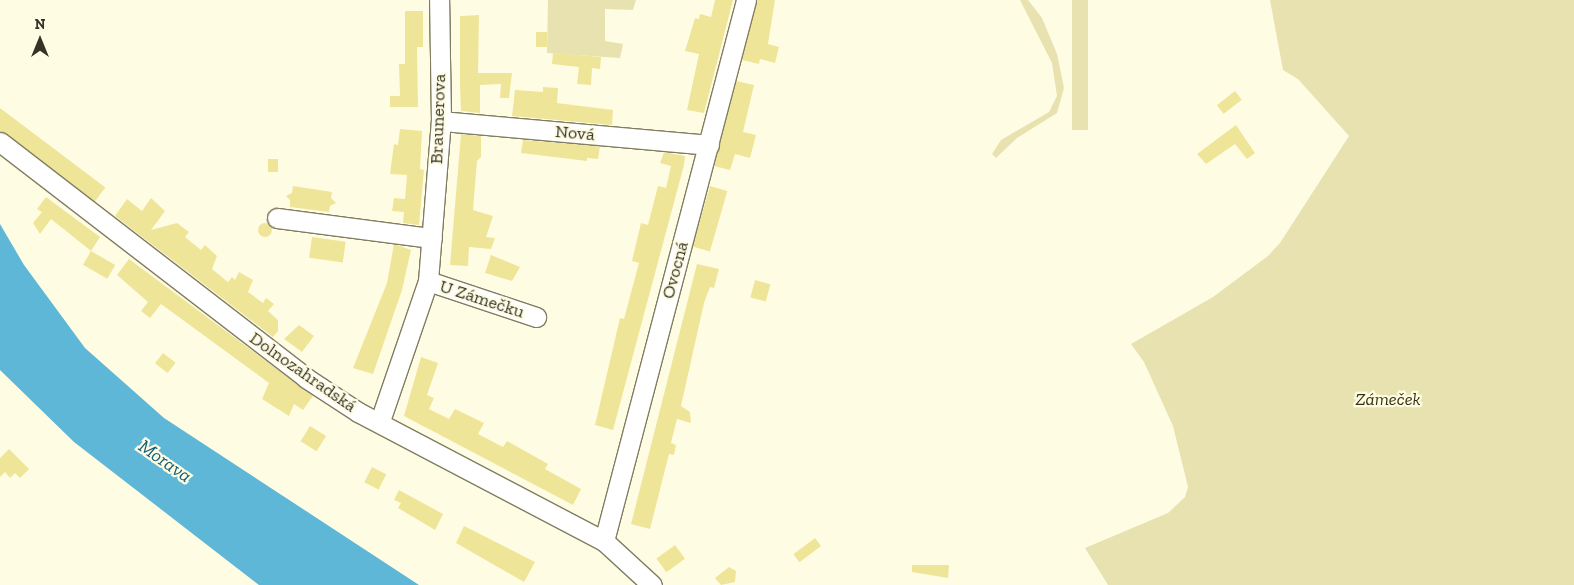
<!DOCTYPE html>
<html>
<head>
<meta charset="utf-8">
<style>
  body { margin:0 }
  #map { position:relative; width:1574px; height:585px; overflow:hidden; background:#fffce4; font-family:"Zilla Slab",serif }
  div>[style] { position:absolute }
  .green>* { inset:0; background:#e7e2b0; transform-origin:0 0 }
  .water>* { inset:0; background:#5eb7d7 }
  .building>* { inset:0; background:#efe598; transform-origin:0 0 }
  .round { border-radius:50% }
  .roads { filter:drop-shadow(1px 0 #807d61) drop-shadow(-1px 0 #807d61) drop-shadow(0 1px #807d61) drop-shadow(0 -1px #807d61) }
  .minor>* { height:19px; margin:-9.5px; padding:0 9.5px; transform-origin:9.5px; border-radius:9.5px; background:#fff }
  span { translate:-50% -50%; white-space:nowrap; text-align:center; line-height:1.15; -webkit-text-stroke:4.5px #fffce4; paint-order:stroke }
  .street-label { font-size:18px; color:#353327 }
  .park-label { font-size:18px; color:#35310f; font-style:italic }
  .water-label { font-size:19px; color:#185f76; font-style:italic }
  .north { position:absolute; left:15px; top:15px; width:50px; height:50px; -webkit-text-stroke:4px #fffce4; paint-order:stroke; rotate:0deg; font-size:14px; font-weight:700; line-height:20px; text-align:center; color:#353327 }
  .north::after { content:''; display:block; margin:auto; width:18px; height:22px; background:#353327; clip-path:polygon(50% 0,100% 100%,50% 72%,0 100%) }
</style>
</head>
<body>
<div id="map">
  <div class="green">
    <div style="clip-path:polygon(548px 0,636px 0,633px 10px,605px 9px,605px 41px,623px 44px,620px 58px,547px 53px)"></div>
    <div style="clip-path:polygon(1020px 0,1028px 0,1042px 18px,1057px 54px,1064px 88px,1057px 113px,1017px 138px,996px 158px,992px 154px,1001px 140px,1049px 112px,1057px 96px,1052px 63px)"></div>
    <div style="left:1072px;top:0;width:16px;height:130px"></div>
    <div style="clip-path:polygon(1270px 0,1574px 0,1574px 585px,1108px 585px,1085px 548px,1168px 513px,1185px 497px,1188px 487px,1173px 426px,1144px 362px,1131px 344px,1213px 297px,1268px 256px,1280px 243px,1349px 136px,1298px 79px,1283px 70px)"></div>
  </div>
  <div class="water">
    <div style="clip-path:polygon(0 224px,24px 265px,85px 348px,164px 418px,419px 585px,259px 585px,74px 442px,0 370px)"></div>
  </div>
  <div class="building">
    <div style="clip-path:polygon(715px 0,733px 0,704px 113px,687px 110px,699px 54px,685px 51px,695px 18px,699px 19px,700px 14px,711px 17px)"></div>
    <div style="clip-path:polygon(757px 0,775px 0,768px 44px,779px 47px,775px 63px,760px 59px,759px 64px,742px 60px)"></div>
    <div style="clip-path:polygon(405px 11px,423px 11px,423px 47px,417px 47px,418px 107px,390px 107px,390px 96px,400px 96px,399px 64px,405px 64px)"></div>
    <div style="clip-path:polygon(479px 15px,478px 73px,512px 73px,509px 98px,500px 98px,501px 84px,480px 85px,480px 113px,461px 111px,460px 86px,460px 16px)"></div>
    <div style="left:536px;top:32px;width:11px;height:15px"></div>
    <div style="clip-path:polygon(553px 53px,601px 57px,600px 69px,592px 68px,591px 85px,577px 84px,579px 67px,552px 64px)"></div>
    <div style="clip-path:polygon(736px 81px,754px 85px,743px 132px,756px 135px,750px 158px,735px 154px,730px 170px,714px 166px)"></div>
    <div style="clip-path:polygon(543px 87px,558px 88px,557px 103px,613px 110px,612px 125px,512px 116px,515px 90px,543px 92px)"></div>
    <div style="left:1235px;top:91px;width:11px;height:23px;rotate:52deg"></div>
    <div style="left:0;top:108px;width:132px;height:21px;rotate:37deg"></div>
    <div style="clip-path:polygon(1236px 125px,1255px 153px,1247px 159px,1235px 144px,1206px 164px,1197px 154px)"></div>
    <div style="clip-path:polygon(400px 129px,422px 131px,420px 169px,424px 170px,419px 225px,403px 223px,404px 212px,392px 211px,394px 198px,405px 199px,407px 175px,390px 174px,394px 144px,398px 145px)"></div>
    <div style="clip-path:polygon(461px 134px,481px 136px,481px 157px,477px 161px,473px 210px,493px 216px,486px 237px,495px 238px,491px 249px,469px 247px,468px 266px,450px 265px)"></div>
    <div style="clip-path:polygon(523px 140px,600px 146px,598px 159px,587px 158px,587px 161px,521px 153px)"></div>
    <div style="clip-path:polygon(664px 152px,685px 156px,684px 165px,613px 430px,595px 425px,620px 318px,624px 319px,639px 263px,632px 261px,641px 223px,648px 225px,658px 186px,666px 188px,671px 166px,660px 163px)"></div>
    <div style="left:268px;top:159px;width:10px;height:13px"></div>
    <div style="clip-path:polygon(293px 186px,332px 192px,331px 198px,336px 203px,330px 206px,329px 212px,290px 207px,290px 200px,286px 196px,292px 193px)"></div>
    <div style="left:710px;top:186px;width:18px;height:63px;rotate:16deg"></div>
    <div style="clip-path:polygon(46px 197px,100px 237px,91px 251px,51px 219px,40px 234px,33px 223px,42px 212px,37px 209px)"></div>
    <div style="clip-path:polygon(151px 198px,165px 211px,151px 230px,177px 223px,189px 232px,185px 237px,201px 250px,205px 245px,217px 256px,212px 269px,228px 282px,232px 277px,235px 280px,239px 272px,253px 280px,248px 292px,263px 303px,266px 298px,274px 304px,268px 311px,278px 320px,278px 331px,273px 337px,115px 216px,127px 199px,142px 211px)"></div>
    <div class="round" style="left:258px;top:223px;width:14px;height:14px"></div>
    <div style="left:312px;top:237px;width:34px;height:21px;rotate:8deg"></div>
    <div style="clip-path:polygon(394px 244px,411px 250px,402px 290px,373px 374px,353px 368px,387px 283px)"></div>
    <div style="left:91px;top:251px;width:28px;height:16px;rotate:30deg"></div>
    <div style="clip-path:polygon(491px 255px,520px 267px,512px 281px,485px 273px)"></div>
    <div style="clip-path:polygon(129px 259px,313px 396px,303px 410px,294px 404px,289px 416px,262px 399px,269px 383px,161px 304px,150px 318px,141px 311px,148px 302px,117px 275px)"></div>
    <div style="clip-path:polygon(697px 264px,719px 269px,714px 288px,710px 287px,704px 303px,681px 406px,690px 412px,691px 423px,677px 419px,671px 443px,676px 445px,674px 455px,669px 454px,650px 529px,631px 524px)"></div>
    <div style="left:755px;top:280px;width:16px;height:18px;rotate:15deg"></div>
    <div style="clip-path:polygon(299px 325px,314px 336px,302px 352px,284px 339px)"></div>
    <div style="left:163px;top:353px;width:16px;height:13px;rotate:38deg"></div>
    <div style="clip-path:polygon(421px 357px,438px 363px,427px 395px,434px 398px,429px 409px,449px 419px,455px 409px,484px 423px,478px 434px,503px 447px,507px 441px,548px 464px,545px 469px,581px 489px,573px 505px,404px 416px)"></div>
    <div style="left:310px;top:426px;width:19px;height:18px;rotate:32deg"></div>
    <div style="clip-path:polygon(9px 449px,29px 469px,20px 478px,15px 473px,10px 478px,5px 472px,0 477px,0 458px)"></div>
    <div style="left:372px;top:467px;width:16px;height:17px;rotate:27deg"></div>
    <div style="clip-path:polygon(399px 490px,443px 514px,435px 530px,398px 508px,401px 503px,394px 500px)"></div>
    <div style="clip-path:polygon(464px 526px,535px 562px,524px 582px,456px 543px)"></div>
    <div style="left:815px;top:538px;width:10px;height:27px;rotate:53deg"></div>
    <div style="left:675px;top:545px;width:17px;height:23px;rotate:54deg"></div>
    <div style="clip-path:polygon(912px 565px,949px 565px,948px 578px,912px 572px)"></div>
    <div style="clip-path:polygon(729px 567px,736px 571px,735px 582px,721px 585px,715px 578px)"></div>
  </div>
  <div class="roads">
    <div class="minor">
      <div style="left:441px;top:121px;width:269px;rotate:5.1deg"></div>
      <div style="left:0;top:142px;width:386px;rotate:37.6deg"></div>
      <div style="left:306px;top:378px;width:62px;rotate:33.2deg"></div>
      <div style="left:358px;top:412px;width:278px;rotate:27.7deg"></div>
      <div style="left:604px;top:541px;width:65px;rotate:42.5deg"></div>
      <div style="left:277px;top:218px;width:156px;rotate:7.4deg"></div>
      <div style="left:428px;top:281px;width:114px;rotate:18.4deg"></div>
      <div style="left:380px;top:421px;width:148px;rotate:-71.1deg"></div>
      <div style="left:428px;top:281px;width:161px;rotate:-85.4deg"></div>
      <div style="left:441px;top:121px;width:121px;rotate:-90.9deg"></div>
      <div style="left:604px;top:541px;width:559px;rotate:-75.29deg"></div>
    </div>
  </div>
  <div class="street-label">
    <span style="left:438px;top:119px;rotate:-88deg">Braunerova</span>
    <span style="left:575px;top:133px;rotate:5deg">Nová</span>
    <span style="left:675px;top:270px;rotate:-75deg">Ovocná</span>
    <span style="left:482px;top:299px;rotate:18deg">U Zámečku</span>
    <span style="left:303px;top:372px;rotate:35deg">Dolnozahradská</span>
  </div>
  <div class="park-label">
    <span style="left:1388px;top:399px">Zámeček</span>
  </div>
  <div class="water-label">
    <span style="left:165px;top:461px;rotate:35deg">Morava</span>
  </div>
  <div class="north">N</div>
</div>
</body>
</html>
